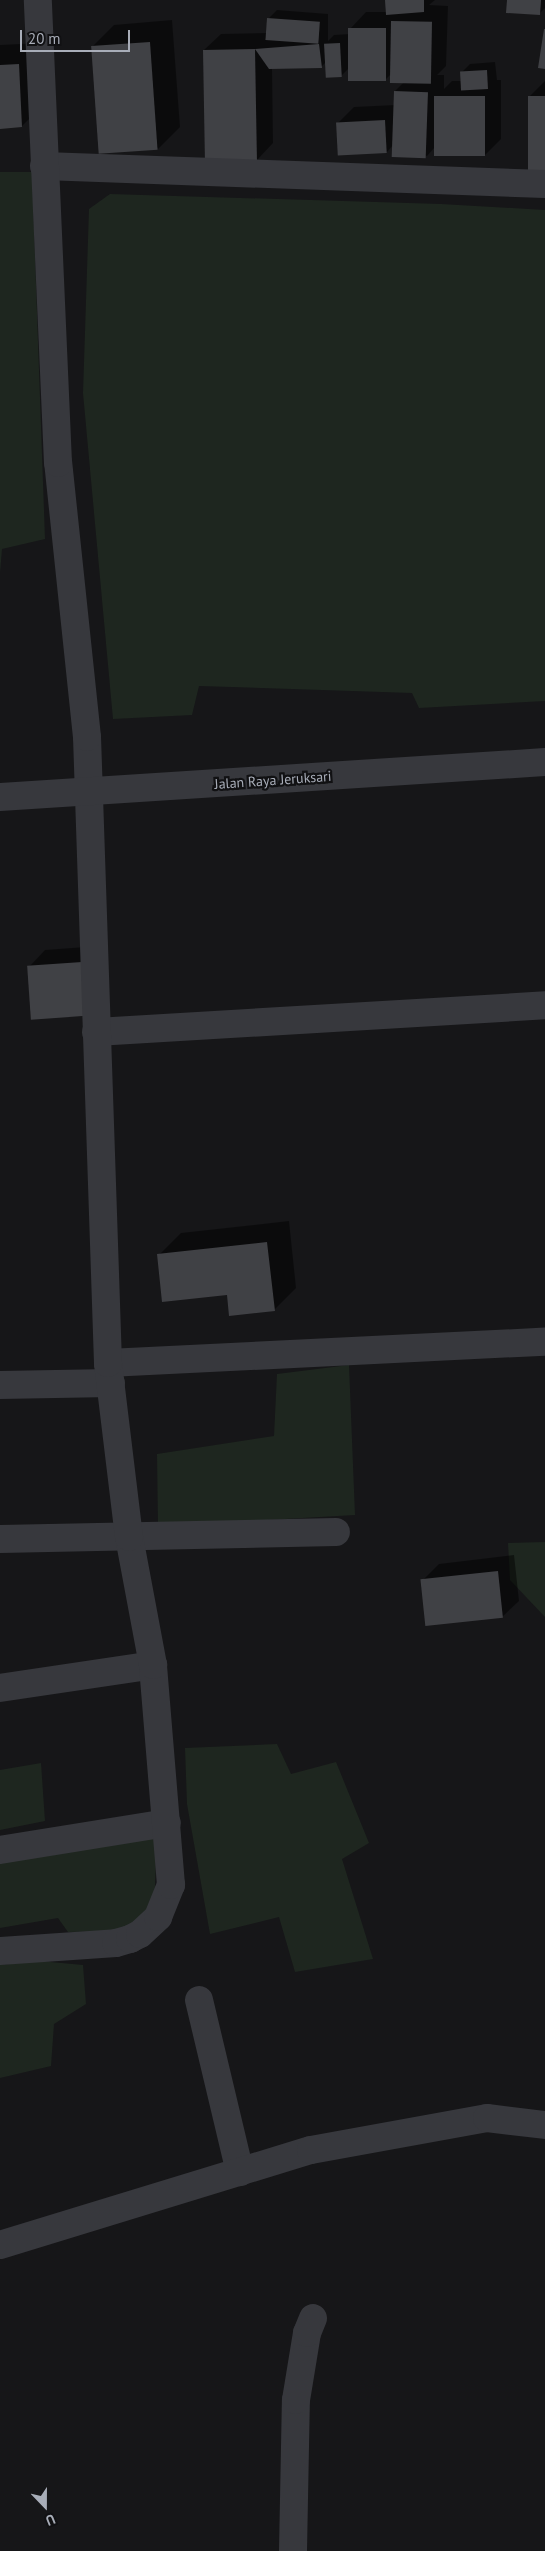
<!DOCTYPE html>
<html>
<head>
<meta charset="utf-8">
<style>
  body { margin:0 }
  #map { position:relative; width:545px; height:2551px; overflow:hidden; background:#161618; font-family:"PT Sans",sans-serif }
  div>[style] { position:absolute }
  .green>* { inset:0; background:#1e261f }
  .shadow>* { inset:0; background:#0007 }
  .building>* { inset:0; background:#404145; transform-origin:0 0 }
  .minor>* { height:28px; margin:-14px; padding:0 14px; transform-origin:14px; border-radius:14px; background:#37383d }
  .tertiary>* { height:28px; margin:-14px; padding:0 14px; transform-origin:14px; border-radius:14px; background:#37383d }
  span { translate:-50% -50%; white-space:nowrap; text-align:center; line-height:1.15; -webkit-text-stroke:4.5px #111113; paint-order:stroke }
  .street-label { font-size:14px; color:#a8adb8 }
  .north { position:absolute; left:20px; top:2481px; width:50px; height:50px; -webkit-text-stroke:4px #111113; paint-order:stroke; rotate:158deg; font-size:14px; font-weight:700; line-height:20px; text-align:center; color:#a8adb8 }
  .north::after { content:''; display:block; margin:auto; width:18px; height:22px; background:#a8adb8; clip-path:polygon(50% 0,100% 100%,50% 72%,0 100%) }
  .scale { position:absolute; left:20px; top:30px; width:110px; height:22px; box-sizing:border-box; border:2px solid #a8adb8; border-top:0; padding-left:6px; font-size:15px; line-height:18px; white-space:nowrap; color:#a8adb8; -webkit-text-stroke:4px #111113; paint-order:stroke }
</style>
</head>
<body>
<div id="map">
  <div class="green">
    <div style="clip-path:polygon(0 172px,32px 172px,45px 539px,2px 549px,0 573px)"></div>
    <div style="clip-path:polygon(110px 194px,441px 204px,545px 210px,545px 701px,419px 708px,412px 693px,199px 686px,192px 715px,113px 719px,83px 393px,89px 209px)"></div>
    <div style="clip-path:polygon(349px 1365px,355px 1515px,158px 1526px,157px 1454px,274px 1436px,277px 1374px)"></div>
    <div style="clip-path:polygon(545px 1542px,545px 1617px,510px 1580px,508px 1543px)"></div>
    <div style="clip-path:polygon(277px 1744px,291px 1774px,336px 1762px,369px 1843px,342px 1859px,373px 1959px,295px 1972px,279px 1917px,210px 1934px,187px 1804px,185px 1748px)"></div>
    <div style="clip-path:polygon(41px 1763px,45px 1821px,0 1830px,0 1770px)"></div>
    <div style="clip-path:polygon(157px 1833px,154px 1912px,130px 1931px,68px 1932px,58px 1918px,0 1928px,0 1863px)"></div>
    <div style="clip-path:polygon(40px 1961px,83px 1965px,86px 2004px,54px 2024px,51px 2066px,0 2078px,0 1965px)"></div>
  </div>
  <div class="shadow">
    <div style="clip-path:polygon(386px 0,435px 0,429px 5px,448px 6px,446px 66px,437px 75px,444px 75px,444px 89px,452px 81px,462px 81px,461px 73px,470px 64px,495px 62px,497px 80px,501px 80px,501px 139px,485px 155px,435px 147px,427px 156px,394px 144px,387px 152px,339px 154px,337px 124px,354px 107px,395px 105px,395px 91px,404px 82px,391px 74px,385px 80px,350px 67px,341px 76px,326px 62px,322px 66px,272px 68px,273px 143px,257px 160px,204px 50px,221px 34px,267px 33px,268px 19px,277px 10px,328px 14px,328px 41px,334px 35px,350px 34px,350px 29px,366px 12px,387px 12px)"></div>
    <div style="clip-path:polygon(508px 0,545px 0,545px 8px,539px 14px)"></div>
    <div style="clip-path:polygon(172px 20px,180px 127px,158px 149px,92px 47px,114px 25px)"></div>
    <div style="clip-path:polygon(41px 43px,44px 104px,22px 126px,0 128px,0 45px)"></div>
    <div style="clip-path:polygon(545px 81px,545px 177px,529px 97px)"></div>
    <div style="clip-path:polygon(99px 946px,32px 1017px,29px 967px,45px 950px)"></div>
    <div style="clip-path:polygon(289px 1221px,296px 1288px,274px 1310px,228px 1294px,159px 1255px,181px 1233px)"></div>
    <div style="clip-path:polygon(514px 1555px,519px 1601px,502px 1617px,423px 1580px,439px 1564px)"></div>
  </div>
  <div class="building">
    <div style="clip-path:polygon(385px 0,424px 0,424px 12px,386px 15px)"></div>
    <div style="clip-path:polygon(507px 0,541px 0,540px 15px,506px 13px)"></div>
    <div style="left:267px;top:18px;width:53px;height:22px;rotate:4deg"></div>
    <div style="left:391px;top:21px;width:41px;height:62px;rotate:1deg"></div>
    <div style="left:348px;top:28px;width:38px;height:53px"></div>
    <div style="clip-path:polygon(544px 29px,545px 29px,545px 69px,538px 68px)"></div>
    <div style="left:150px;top:42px;width:108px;height:59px;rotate:86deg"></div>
    <div style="left:340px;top:43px;width:34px;height:16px;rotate:87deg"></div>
    <div style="clip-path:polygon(319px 44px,322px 68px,269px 69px,255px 49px)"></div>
    <div style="left:255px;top:49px;width:112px;height:52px;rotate:89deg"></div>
    <div style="clip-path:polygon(19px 64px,22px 127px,0 129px,0 65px)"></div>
    <div style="left:487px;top:70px;width:19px;height:27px;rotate:87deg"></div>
    <div style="left:394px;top:91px;width:34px;height:66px;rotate:2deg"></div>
    <div style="left:485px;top:96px;width:60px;height:51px;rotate:90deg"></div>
    <div style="left:528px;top:96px;width:17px;height:82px"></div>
    <div style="left:385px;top:120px;width:33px;height:49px;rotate:87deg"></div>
    <div style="left:82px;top:962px;width:54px;height:55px;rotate:86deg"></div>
    <div style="clip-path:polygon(267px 1242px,275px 1311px,229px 1316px,227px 1295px,162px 1302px,157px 1254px)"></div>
    <div style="left:498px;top:1571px;width:47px;height:78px;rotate:84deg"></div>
  </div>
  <div class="minor">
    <div style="left:44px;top:166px;width:501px;rotate:2.06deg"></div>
    <div style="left:96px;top:1032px;width:450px;rotate:-3.4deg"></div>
    <div style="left:108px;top:1363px;width:438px;rotate:-2.8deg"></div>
    <div style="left:0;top:1385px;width:111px;rotate:-1deg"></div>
    <div style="left:0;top:1539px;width:336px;rotate:-1.2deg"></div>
    <div style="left:0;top:1688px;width:155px;rotate:-8.5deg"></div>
    <div style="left:0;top:1850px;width:169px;rotate:-9.2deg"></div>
    <div style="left:0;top:1951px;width:116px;rotate:-3.9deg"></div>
    <div style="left:116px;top:1943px;width:15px;rotate:-16deg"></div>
    <div style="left:130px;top:1939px;width:11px;rotate:-27deg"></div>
    <div style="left:140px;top:1934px;width:25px;rotate:-43deg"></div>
    <div style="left:158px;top:1917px;width:35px;rotate:-68deg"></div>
    <div style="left:171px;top:1885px;width:221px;rotate:-94.7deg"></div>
    <div style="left:153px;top:1665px;width:130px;rotate:-100.6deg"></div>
    <div style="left:129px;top:1537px;width:175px;rotate:-96.9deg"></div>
    <div style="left:108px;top:1363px;width:626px;rotate:-91.92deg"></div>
    <div style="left:87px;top:737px;width:276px;rotate:-96deg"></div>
    <div style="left:58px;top:463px;width:463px;rotate:-92.5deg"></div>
    <div style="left:199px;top:2000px;width:177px;rotate:76.6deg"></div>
    <div style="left:0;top:2245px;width:325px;rotate:-17deg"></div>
    <div style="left:311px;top:2150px;width:179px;rotate:-10.3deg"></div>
    <div style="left:487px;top:2118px;width:58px;rotate:6.9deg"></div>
    <div style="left:293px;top:2551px;width:151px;rotate:-88.9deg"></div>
    <div style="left:296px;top:2400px;width:68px;rotate:-80.7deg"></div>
    <div style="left:307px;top:2333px;width:16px;rotate:-68deg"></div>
  </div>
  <div class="tertiary">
    <div style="left:0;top:797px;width:546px;rotate:-3.67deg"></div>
  </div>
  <div class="street-label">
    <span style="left:273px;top:780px;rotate:-4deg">Jalan Raya Jeruksari</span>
  </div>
  <div class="north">U</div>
  <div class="scale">20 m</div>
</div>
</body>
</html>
